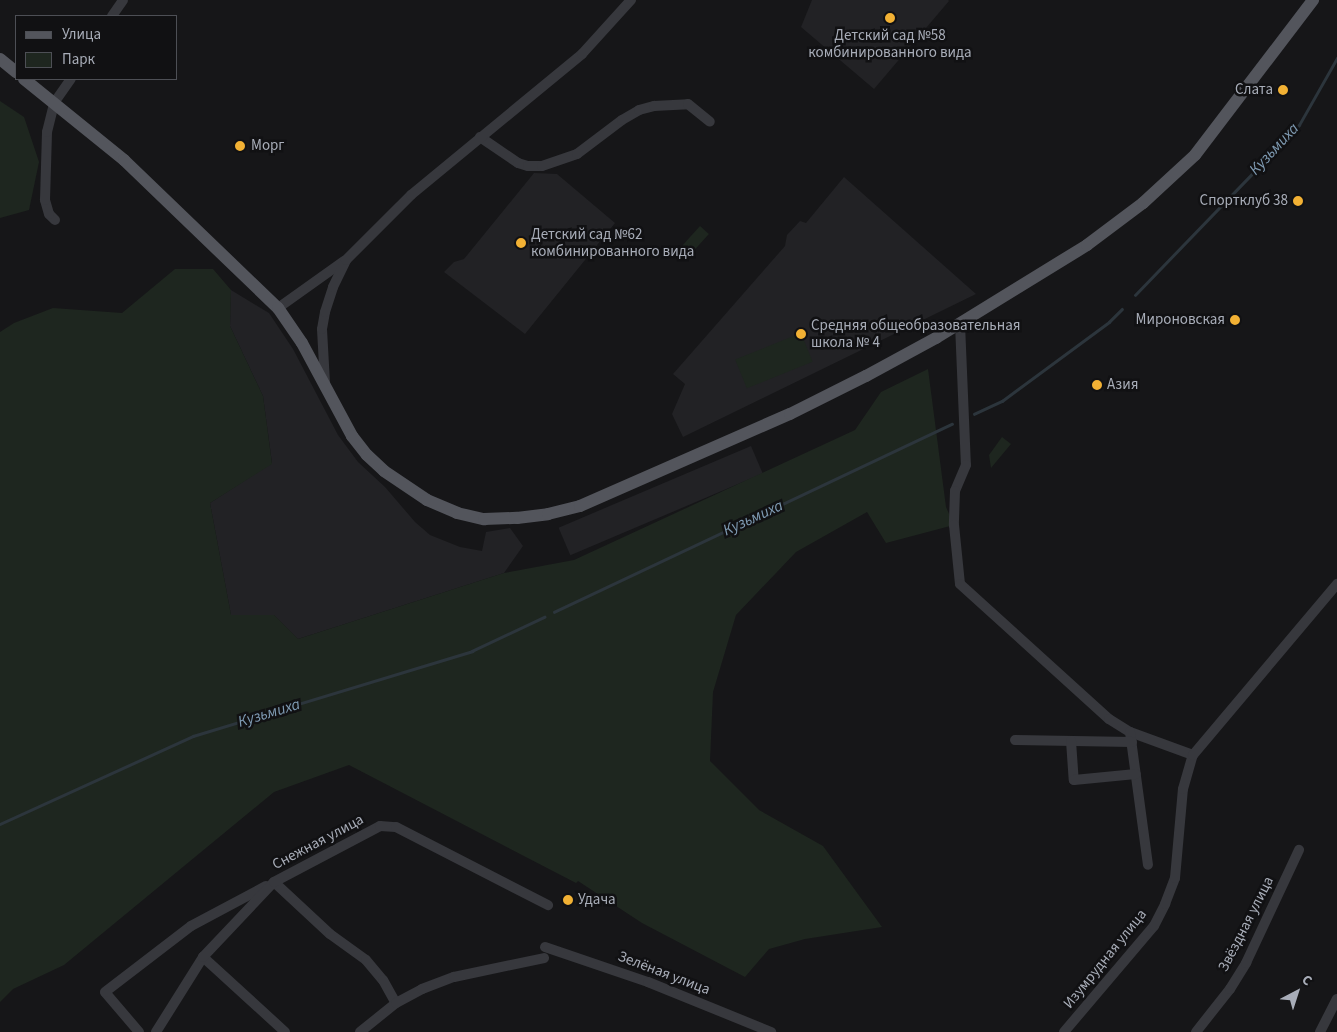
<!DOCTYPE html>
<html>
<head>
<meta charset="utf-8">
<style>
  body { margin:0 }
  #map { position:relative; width:1337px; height:1032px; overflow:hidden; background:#161618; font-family:"Source Sans 3",sans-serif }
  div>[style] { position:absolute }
  .built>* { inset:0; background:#222225; transform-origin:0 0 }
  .green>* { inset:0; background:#1e261f; transform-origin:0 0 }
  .stream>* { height:2.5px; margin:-1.25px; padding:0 1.25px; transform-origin:1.25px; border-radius:1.25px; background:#2c353c }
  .minor>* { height:10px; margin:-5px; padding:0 5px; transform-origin:5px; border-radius:5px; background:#37383d }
  .major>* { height:12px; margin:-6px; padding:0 6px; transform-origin:6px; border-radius:6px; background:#53555c }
  .dots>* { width:14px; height:14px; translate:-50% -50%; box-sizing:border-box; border:2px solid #111113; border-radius:50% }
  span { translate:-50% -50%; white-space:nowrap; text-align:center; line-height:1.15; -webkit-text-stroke:5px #111113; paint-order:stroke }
  .poi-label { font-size:15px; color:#a8adb8 }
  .right { translate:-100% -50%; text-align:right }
  .left { translate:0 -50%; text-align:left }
  .street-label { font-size:15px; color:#a8adb8 }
  .water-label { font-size:16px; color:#7f9bb3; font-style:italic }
  .legend { position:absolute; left:15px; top:15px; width:162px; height:65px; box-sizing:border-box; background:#111113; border:1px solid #4d4f55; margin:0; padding:6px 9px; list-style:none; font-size:15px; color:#a8adb8 }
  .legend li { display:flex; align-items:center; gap:10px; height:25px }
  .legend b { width:25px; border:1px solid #4d4f55 }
  .north { position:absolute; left:1272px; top:967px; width:50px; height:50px; -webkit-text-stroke:4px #111113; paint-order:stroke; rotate:40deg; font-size:14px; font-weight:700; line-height:20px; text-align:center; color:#a8adb8 }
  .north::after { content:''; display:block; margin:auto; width:18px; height:22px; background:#a8adb8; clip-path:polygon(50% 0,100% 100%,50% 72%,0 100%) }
</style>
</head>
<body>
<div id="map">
  <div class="built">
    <div style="clip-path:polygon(812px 0,948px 0,949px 1px,874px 89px,801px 27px)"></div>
    <div style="clip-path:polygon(534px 173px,557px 174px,615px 223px,525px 334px,444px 272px,454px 262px,464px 259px)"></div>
    <div style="clip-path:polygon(844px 177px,976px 294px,683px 437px,672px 414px,685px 384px,673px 374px,785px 246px,787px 235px,800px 221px,806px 223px)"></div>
    <div style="clip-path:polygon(231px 290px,269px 313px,293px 349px,338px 435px,358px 462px,385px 487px,415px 522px,430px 535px,460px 547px,482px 551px,486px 532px,510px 528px,523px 546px,504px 573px,298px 639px,274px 615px,231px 615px,210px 503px,272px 463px,263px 396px,230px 326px)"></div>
    <div style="left:751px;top:446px;width:30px;height:209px;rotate:67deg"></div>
  </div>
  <div class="green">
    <div style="clip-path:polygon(0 101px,24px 117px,39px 162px,29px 210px,0 218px)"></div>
    <div style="left:700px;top:226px;width:12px;height:26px;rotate:42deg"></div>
    <div style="clip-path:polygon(175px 269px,213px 269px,231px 290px,230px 326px,263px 396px,272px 464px,210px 503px,231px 615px,274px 615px,298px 639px,504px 573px,574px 560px,855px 430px,881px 392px,928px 369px,946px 507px,954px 525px,886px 543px,867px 512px,796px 552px,736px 615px,713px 692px,710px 761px,759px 810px,823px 846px,882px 927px,805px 939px,769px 949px,745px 977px,642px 923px,578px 881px,576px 883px,349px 765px,274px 792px,64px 965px,13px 989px,0 1002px,0 332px,14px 323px,53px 308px,122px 313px)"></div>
    <div style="left:801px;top:333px;width:31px;height:71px;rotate:68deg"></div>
    <div style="clip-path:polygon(1002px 437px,1011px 444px,991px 468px,989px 455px)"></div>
  </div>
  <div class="stream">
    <div style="left:1135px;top:295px;width:236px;rotate:-46deg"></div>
    <div style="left:1299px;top:125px;width:77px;rotate:-60.4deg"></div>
    <div style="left:974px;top:414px;width:31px;rotate:-25deg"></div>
    <div style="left:1002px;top:401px;width:133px;rotate:-36.4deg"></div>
    <div style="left:1109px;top:322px;width:18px;rotate:-45deg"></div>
    <div style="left:554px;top:612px;width:440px;rotate:-25.3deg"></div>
    <div style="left:0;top:824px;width:212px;rotate:-24.5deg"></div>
    <div style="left:193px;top:736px;width:292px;rotate:-16.9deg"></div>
    <div style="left:472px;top:651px;width:80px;rotate:-25.3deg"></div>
  </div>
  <div class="minor">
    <div style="left:112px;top:16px;width:19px;rotate:-55deg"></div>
    <div style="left:480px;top:137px;width:46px;rotate:34.4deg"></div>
    <div style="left:518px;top:163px;width:10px;rotate:17deg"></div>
    <div style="left:528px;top:166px;width:14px"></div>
    <div style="left:542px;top:166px;width:37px;rotate:-19deg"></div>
    <div style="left:577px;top:154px;width:56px;rotate:-37.1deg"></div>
    <div style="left:622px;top:120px;width:20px;rotate:-30deg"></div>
    <div style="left:639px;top:110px;width:16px;rotate:-15deg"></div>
    <div style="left:654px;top:106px;width:34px;rotate:-3deg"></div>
    <div style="left:688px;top:104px;width:28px;rotate:39deg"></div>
    <div style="left:55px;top:220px;width:8px;rotate:-135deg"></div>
    <div style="left:49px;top:214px;width:15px;rotate:-106deg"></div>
    <div style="left:45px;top:200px;width:68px;rotate:-88.3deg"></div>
    <div style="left:47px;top:132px;width:30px;rotate:-76deg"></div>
    <div style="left:54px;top:103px;width:29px;rotate:-55deg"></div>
    <div style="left:278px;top:308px;width:81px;rotate:-35.5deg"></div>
    <div style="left:960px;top:324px;width:141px;rotate:87.6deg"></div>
    <div style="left:966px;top:465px;width:28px;rotate:113deg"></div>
    <div style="left:955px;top:491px;width:34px;rotate:92deg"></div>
    <div style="left:954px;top:525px;width:59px;rotate:84.2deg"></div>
    <div style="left:960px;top:584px;width:201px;rotate:42.2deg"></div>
    <div style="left:1109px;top:719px;width:25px;rotate:32deg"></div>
    <div style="left:1130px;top:732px;width:67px;rotate:20.1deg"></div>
    <div style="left:325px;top:383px;width:54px;rotate:-93.2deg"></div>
    <div style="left:322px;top:329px;width:17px;rotate:-80deg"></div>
    <div style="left:325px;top:312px;width:26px;rotate:-72deg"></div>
    <div style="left:333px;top:287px;width:30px;rotate:-64deg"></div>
    <div style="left:346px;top:260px;width:92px;rotate:-45deg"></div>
    <div style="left:411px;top:195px;width:222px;rotate:-39.5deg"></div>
    <div style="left:582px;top:54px;width:73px;rotate:-47.8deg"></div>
    <div style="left:1130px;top:732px;width:134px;rotate:82.3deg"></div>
    <div style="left:1015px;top:740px;width:117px;rotate:1deg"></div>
    <div style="left:1071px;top:741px;width:39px;rotate:86deg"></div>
    <div style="left:1074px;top:780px;width:62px;rotate:-5.5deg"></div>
    <div style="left:274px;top:882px;width:76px;rotate:42.9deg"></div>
    <div style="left:330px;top:934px;width:44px;rotate:35.8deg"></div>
    <div style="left:366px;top:960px;width:26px;rotate:50deg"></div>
    <div style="left:383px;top:980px;width:26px;rotate:61deg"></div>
    <div style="left:545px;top:947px;width:109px;rotate:18.8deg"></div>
    <div style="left:648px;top:982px;width:133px;rotate:22.1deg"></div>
    <div style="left:203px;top:957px;width:111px;rotate:42.4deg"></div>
    <div style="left:139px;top:1032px;width:52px;rotate:-130.4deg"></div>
    <div style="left:105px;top:992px;width:108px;rotate:-37.5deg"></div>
    <div style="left:191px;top:926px;width:85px;rotate:-28.1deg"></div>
    <div style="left:156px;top:1032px;width:89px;rotate:-57.9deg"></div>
    <div style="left:203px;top:957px;width:103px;rotate:-46.6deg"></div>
    <div style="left:274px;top:882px;width:120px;rotate:-27.8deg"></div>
    <div style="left:380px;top:826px;width:16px;rotate:4deg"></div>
    <div style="left:396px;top:827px;width:171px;rotate:27.2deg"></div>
    <div style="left:360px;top:1032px;width:46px;rotate:-38.9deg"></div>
    <div style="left:396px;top:1003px;width:30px;rotate:-28deg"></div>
    <div style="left:422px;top:989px;width:34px;rotate:-21deg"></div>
    <div style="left:454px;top:977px;width:92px;rotate:-11.9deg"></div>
    <div style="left:1064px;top:1032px;width:139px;rotate:-49.7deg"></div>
    <div style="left:1154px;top:926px;width:25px;rotate:-63deg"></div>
    <div style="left:1165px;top:904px;width:28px;rotate:-69deg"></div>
    <div style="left:1175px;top:878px;width:89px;rotate:-84.9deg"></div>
    <div style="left:1183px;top:789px;width:35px;rotate:-74deg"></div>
    <div style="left:1193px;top:755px;width:224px;rotate:-49.9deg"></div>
    <div style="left:1196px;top:1032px;width:55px;rotate:-51.7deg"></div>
    <div style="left:1230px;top:989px;width:31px;rotate:-58deg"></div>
    <div style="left:1246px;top:963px;width:125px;rotate:-64.9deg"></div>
    <div style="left:1320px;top:1032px;width:37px;rotate:-63deg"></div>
  </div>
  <div class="major">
    <div style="left:0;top:59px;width:21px;rotate:39deg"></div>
    <div style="left:24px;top:79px;width:129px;rotate:39deg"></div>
    <div style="left:124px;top:160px;width:214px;rotate:43.9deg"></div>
    <div style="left:278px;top:308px;width:42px;rotate:55.6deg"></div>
    <div style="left:302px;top:343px;width:106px;rotate:61.7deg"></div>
    <div style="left:352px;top:436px;width:24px;rotate:52deg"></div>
    <div style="left:367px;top:455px;width:23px;rotate:43deg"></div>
    <div style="left:384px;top:471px;width:52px;rotate:34deg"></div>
    <div style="left:427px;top:500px;width:33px;rotate:23deg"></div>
    <div style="left:457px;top:513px;width:28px;rotate:13deg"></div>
    <div style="left:484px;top:519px;width:33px;rotate:-2deg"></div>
    <div style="left:517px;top:518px;width:31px;rotate:-7deg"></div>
    <div style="left:548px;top:514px;width:33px;rotate:-14deg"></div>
    <div style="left:580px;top:506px;width:229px;rotate:-23.7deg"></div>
    <div style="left:790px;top:414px;width:85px;rotate:-26.6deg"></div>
    <div style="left:866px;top:376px;width:80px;rotate:-28.5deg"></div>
    <div style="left:936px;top:338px;width:177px;rotate:-31.6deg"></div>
    <div style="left:1087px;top:245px;width:70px;rotate:-36.9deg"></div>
    <div style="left:1143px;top:203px;width:71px;rotate:-42.7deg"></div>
    <div style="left:1195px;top:155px;width:195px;rotate:-52.7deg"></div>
  </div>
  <div class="dots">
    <div style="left:890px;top:18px;background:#f2b134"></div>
    <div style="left:1283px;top:90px;background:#f2b134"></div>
    <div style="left:240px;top:146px;background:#f2b134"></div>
    <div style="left:1298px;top:201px;background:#f2b134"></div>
    <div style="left:521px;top:243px;background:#f2b134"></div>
    <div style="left:1235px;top:320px;background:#f2b134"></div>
    <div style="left:801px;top:334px;background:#f2b134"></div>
    <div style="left:1097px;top:385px;background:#f2b134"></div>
    <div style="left:568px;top:900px;background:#f2b134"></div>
  </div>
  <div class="poi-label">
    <span style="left:890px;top:44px">Детский сад №58<br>комбинированного вида</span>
    <span class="right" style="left:1273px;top:90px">Слата</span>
    <span class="left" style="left:251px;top:146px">Морг</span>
    <span class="right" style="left:1288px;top:201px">Спортклуб 38</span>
    <span class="left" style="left:531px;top:243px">Детский сад №62<br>комбинированного вида</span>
    <span class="right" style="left:1225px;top:320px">Мироновская</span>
    <span class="left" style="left:811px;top:334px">Средняя общеобразовательная<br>школа № 4</span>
    <span class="left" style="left:1107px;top:385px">Азия</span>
    <span class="left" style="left:578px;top:900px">Удача</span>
  </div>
  <div class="street-label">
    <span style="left:318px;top:842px;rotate:-28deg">Снежная улица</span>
    <span style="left:1246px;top:924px;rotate:-63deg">Звёздная улица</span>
    <span style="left:1105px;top:959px;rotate:-51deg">Изумрудная улица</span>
    <span style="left:664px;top:973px;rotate:21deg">Зелёная улица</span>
  </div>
  <div class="water-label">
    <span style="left:1274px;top:149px;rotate:-47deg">Кузьмиха</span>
    <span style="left:753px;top:518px;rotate:-25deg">Кузьмиха</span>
    <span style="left:269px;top:713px;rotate:-17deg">Кузьмиха</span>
  </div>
  <ul class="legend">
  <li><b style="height:6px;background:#53555c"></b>Улица</li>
  <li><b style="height:14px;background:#1e261f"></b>Парк</li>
  </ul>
  <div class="north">С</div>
</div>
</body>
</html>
